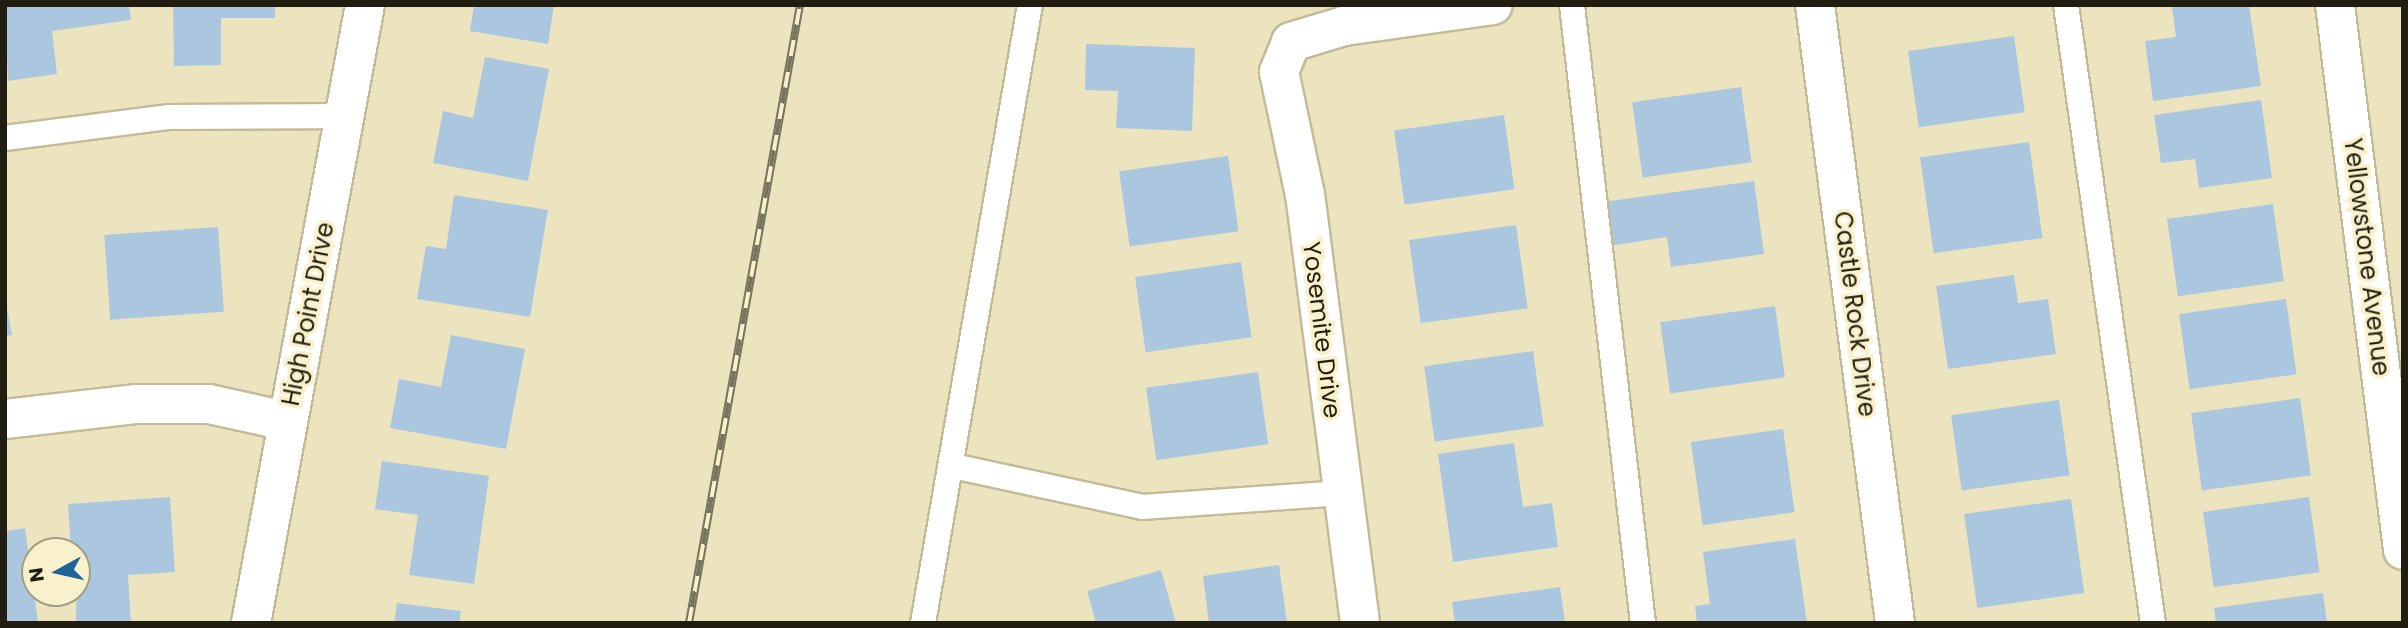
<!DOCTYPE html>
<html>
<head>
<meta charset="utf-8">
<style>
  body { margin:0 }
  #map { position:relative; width:2408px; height:628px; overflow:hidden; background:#ece4bf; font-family:Poppins,sans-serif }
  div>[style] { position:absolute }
  .building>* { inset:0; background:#abc7df; transform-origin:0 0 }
  .roads { filter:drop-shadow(2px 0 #c3bb97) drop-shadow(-2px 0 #c3bb97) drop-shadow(0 2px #c3bb97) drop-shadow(0 -2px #c3bb97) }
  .lane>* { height:24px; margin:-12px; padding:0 12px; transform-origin:12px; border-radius:12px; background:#fff }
  .street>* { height:38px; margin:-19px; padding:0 19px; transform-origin:19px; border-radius:19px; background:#fff }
  .rail>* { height:8px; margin-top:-4px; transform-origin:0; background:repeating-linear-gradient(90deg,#f9f1cc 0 16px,#78735c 0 32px); box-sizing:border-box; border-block:2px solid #78735c }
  span { translate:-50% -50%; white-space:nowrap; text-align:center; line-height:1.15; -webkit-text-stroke:7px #f9f1cc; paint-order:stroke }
  .street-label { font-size:24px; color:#211e11 }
  .frame { position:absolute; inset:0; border:7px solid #211e11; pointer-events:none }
  .north { position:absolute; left:21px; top:537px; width:70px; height:70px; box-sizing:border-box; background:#f9f1cc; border:2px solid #a39d81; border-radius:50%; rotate:262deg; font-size:19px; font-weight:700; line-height:28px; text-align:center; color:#211e11 }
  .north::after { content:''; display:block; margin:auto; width:24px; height:32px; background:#1d6599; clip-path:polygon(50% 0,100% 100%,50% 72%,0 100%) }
</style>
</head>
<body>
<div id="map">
  <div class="building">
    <div style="clip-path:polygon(5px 5px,129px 5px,131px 20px,52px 31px,57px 74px,8px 81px)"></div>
    <div style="clip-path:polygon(173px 5px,275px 5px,275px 18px,221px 18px,221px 65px,174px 66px)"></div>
    <div style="clip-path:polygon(474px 5px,554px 5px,548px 44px,470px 31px)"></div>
    <div style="clip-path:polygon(2188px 5px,2249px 5px,2261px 86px,2153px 101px,2145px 41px,2176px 37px,2172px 7px)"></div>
    <div style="left:2014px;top:36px;width:77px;height:107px;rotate:82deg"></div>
    <div style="clip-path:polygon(1086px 44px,1195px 48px,1192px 131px,1116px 128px,1118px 91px,1085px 90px)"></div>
    <div style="clip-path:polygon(485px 57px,549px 69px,528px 181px,433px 163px,443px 111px,473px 118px)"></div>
    <div style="left:1741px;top:87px;width:76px;height:110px;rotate:82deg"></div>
    <div style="clip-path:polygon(2261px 100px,2272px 178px,2199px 188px,2195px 159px,2161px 163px,2154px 115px)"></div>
    <div style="left:1504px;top:115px;width:75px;height:111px;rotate:82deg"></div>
    <div style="left:2029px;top:142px;width:97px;height:110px;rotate:82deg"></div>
    <div style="left:1228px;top:156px;width:76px;height:110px;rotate:82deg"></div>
    <div style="clip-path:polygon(1754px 181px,1764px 254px,1671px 267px,1667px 237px,1609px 246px,1603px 202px)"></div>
    <div style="clip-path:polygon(454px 195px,548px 210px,530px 317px,417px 299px,426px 246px,446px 249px)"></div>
    <div style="left:2273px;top:204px;width:78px;height:107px;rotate:82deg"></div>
    <div style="left:1516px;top:225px;width:84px;height:108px;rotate:82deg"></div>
    <div style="left:218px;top:227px;width:85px;height:114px;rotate:86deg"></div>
    <div style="left:1241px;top:262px;width:76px;height:107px;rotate:82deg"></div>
    <div style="clip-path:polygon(2014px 275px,2018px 303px,2048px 299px,2056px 354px,1948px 369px,1936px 286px)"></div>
    <div style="clip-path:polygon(5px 297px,12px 335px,5px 336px)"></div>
    <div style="left:2286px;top:299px;width:76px;height:108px;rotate:82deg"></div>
    <div style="left:1775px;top:306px;width:72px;height:116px;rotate:82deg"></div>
    <div style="clip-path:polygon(451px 335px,525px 349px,506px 449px,390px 428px,399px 379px,441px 387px)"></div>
    <div style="left:1533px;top:351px;width:76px;height:110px;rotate:82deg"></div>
    <div style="left:1258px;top:372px;width:73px;height:113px;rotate:82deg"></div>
    <div style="left:2300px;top:398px;width:78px;height:110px;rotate:82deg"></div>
    <div style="left:2059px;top:400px;width:76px;height:109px;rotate:82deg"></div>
    <div style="left:1783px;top:429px;width:84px;height:93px;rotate:82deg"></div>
    <div style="clip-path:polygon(1514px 443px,1523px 507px,1552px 503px,1558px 547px,1453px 562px,1438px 454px)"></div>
    <div style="clip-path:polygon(382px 461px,489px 476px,474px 584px,409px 575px,418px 515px,375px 509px)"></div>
    <div style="clip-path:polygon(170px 497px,175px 572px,128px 575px,131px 623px,76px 623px,77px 551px,71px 551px,68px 504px)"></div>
    <div style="left:2309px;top:497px;width:76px;height:107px;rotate:82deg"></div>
    <div style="left:2071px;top:499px;width:95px;height:108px;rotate:82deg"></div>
    <div style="clip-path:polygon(25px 528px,38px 622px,5px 623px,5px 531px)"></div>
    <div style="clip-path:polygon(1795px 539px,1807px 623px,1697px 623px,1695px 606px,1710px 604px,1703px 552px)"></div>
    <div style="clip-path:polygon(1279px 565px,1287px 623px,1209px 623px,1203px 576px)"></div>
    <div style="clip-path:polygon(1161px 570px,1176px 623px,1096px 623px,1087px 591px)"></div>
    <div style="clip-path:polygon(1560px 587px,1565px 623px,1455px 623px,1452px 602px)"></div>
    <div style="clip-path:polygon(2323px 593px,2327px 623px,2216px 623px,2214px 608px)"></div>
    <div style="clip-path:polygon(397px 603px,461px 611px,459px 623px,394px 623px)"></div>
  </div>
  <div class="roads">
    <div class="lane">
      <div style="left:1572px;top:5px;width:622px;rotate:83.45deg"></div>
      <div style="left:2066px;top:5px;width:624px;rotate:81.99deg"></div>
      <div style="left:5px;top:138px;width:166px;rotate:-7.3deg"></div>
      <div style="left:170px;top:117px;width:178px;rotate:-0.3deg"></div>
      <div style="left:953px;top:466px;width:193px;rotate:12.2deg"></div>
      <div style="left:1142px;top:507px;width:201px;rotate:-4deg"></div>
      <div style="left:923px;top:623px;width:627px;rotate:-80.18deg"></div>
    </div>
    <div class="street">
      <div style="left:1815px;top:5px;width:623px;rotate:82.62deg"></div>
      <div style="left:2335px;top:5px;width:549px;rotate:82.89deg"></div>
      <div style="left:5px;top:419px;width:133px;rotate:-6.5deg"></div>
      <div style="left:137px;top:404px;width:72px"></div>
      <div style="left:209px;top:404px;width:79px;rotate:12.4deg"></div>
      <div style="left:251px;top:623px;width:628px;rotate:-79.55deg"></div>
      <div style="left:1360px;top:623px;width:432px;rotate:-97.3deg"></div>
      <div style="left:1305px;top:195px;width:126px;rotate:-101.9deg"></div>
      <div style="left:1279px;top:72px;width:32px;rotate:-68deg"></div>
      <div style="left:1291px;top:42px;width:55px;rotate:-16.8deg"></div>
      <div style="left:1344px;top:26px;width:150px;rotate:-8deg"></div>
    </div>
  </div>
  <div class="rail">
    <div style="left:689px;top:623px;width:628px;rotate:-79.82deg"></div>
  </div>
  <div class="street-label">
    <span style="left:2367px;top:257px;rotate:83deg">Yellowstone Avenue</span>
    <span style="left:308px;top:314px;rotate:-79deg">High Point Drive</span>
    <span style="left:1855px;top:314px;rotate:83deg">Castle Rock Drive</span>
    <span style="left:1322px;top:330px;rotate:83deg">Yosemite Drive</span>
  </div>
  <div class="frame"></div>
  <div class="north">N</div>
</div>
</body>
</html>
